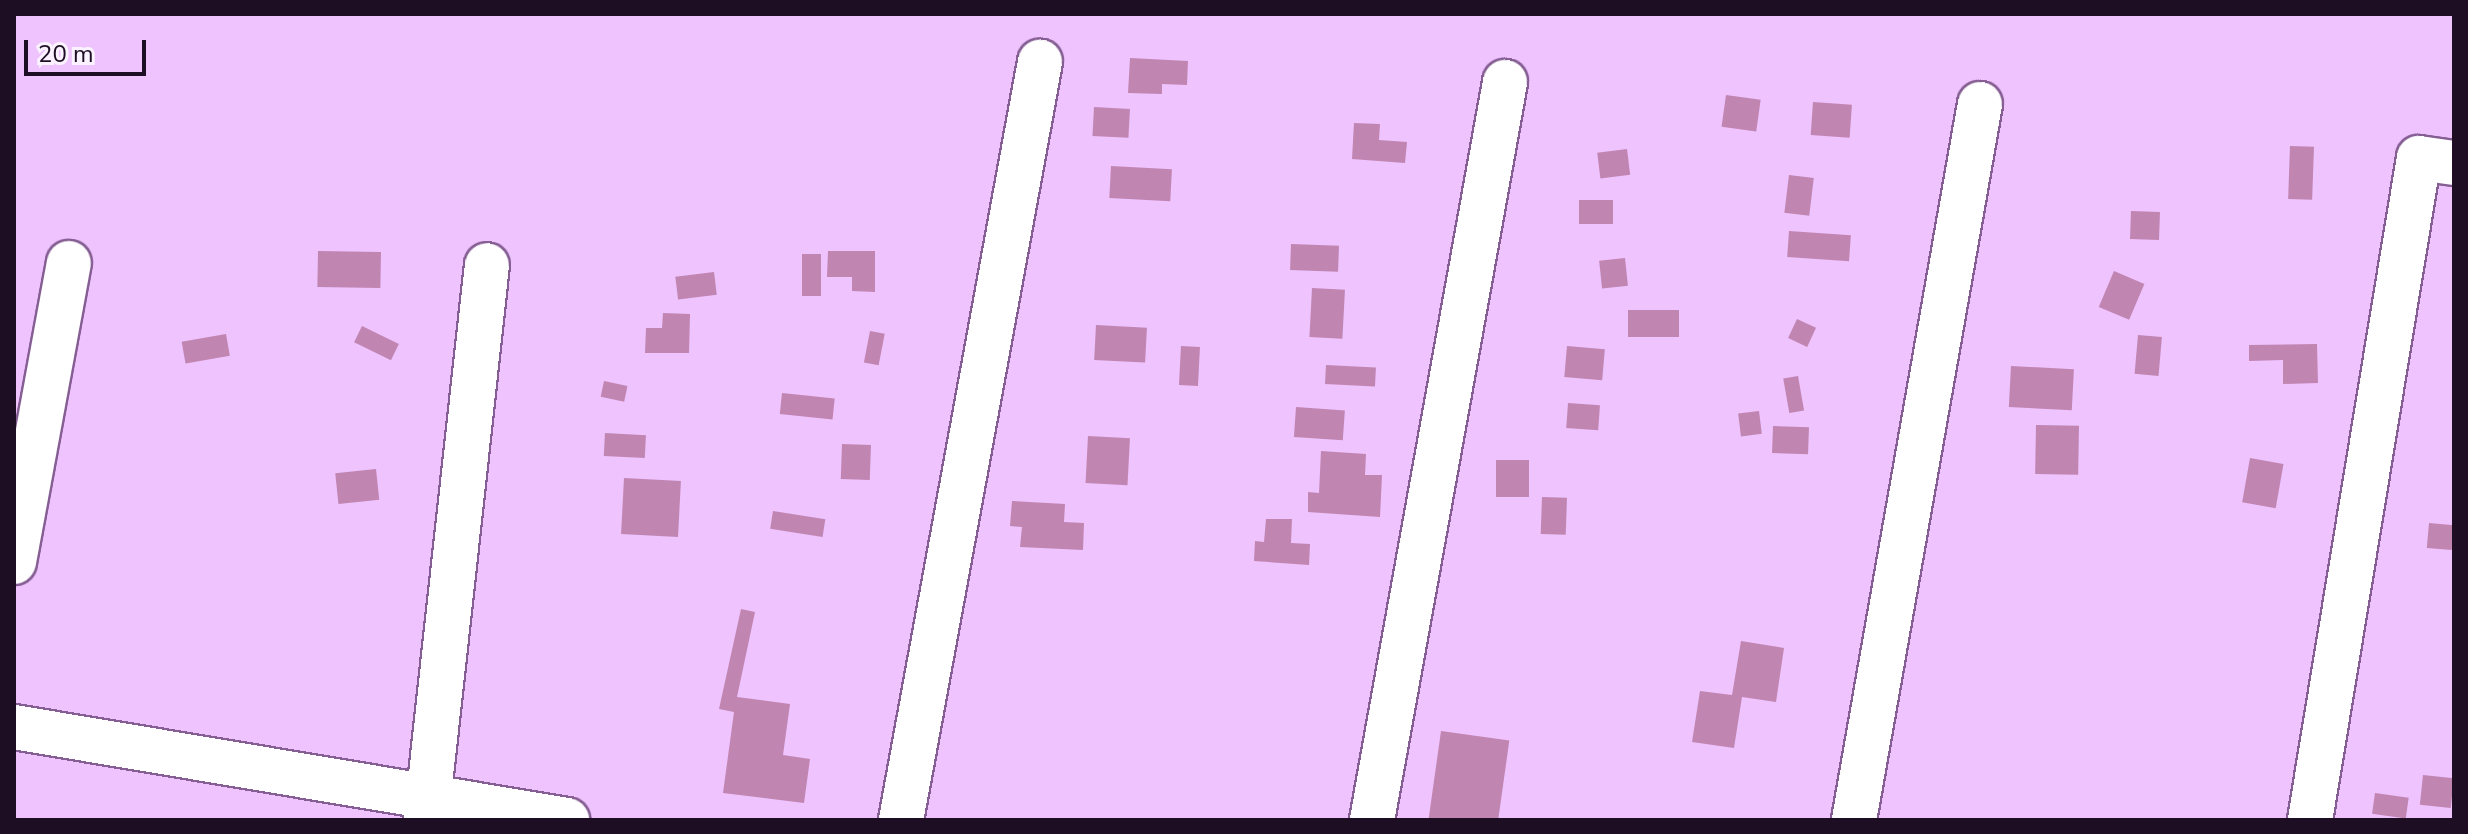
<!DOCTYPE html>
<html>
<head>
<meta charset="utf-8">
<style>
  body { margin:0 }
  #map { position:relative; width:2468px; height:834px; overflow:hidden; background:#eec3fe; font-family:"Nunito Sans",sans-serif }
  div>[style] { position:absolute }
  .building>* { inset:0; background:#c185b1; transform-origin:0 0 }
  .roads { filter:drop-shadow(2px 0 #855e93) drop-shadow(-2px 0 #855e93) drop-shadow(0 2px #855e93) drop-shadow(0 -2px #855e93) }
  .minor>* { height:44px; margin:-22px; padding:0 22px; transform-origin:22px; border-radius:22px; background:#fff }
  span { translate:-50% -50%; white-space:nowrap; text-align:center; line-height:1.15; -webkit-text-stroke:7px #fbf2ff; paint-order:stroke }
  .frame { position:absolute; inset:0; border:16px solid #1d0e23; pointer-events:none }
  .scale { position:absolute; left:24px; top:40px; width:122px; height:36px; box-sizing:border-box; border:4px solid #1d0e23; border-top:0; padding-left:10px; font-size:24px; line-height:28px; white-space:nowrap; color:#1d0e23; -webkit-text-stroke:6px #fbf2ff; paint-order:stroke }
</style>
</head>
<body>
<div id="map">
  <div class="building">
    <div style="clip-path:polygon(1130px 58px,1188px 61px,1187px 85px,1162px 84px,1162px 94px,1128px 93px)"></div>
    <div style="left:1726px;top:95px;width:35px;height:32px;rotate:8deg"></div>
    <div style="left:1813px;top:102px;width:39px;height:33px;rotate:4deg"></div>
    <div style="left:1094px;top:107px;width:36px;height:29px;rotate:3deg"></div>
    <div style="clip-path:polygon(1354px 123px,1380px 124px,1379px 140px,1407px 142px,1405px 163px,1352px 159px)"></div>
    <div style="left:2290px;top:146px;width:24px;height:53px;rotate:2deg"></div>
    <div style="left:1627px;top:149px;width:26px;height:30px;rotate:83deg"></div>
    <div style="left:1111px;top:166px;width:61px;height:32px;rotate:3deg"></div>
    <div style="left:1789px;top:175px;width:25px;height:38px;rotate:7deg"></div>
    <div style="left:1613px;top:200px;width:24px;height:34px;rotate:90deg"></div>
    <div style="left:2131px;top:211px;width:29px;height:28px;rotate:2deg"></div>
    <div style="left:1789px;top:231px;width:62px;height:26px;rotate:4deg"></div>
    <div style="left:1291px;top:244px;width:48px;height:26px;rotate:2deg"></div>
    <div style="left:318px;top:251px;width:63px;height:36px;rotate:1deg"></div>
    <div style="clip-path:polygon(828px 251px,875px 251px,875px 292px,852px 291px,852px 277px,827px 277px)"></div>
    <div style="left:802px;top:254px;width:19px;height:42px"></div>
    <div style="left:1625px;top:258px;width:28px;height:26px;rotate:84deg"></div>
    <div style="left:2114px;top:271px;width:33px;height:39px;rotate:23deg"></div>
    <div style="left:714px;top:272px;width:23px;height:39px;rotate:83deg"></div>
    <div style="left:1312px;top:288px;width:33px;height:49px;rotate:3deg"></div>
    <div style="left:1679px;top:310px;width:27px;height:51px;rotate:90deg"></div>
    <div style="clip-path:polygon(663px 313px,690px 314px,689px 353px,645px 353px,646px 328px,662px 328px)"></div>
    <div style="left:1797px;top:319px;width:21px;height:21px;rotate:25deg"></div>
    <div style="left:1096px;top:325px;width:51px;height:35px;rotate:3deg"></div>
    <div style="left:362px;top:326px;width:41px;height:18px;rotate:26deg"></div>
    <div style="left:870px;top:331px;width:15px;height:32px;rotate:11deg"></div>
    <div style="left:226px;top:334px;width:22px;height:45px;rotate:80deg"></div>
    <div style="left:2138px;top:335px;width:24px;height:39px;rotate:5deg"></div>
    <div style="clip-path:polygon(2317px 344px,2318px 383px,2283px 384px,2283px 360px,2249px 361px,2249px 345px)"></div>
    <div style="left:1181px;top:346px;width:19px;height:39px;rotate:3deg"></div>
    <div style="left:1567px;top:346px;width:38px;height:31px;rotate:5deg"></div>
    <div style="left:1326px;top:365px;width:50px;height:19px;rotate:3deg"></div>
    <div style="left:2011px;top:366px;width:63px;height:41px;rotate:3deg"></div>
    <div style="left:1798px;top:376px;width:35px;height:15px;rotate:80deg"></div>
    <div style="left:604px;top:381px;width:24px;height:16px;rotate:12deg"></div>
    <div style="left:782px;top:393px;width:53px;height:21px;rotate:6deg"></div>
    <div style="left:1568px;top:403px;width:32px;height:25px;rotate:4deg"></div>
    <div style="left:1296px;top:407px;width:49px;height:30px;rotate:4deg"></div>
    <div style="left:1759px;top:411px;width:23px;height:21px;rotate:83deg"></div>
    <div style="left:2036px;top:425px;width:43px;height:49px;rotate:1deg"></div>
    <div style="left:1773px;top:426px;width:36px;height:27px;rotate:2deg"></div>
    <div style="left:605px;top:433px;width:41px;height:23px;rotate:3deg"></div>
    <div style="left:1088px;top:436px;width:42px;height:47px;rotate:3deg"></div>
    <div style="left:842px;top:444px;width:29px;height:35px;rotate:2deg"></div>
    <div style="clip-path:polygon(1321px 451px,1366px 454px,1365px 475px,1382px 475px,1380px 517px,1308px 512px,1308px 492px,1319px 493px)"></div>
    <div style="left:2250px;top:458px;width:34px;height:45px;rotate:10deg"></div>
    <div style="left:1496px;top:460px;width:33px;height:37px"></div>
    <div style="left:376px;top:469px;width:31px;height:41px;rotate:84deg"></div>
    <div style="left:624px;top:478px;width:57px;height:56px;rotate:3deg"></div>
    <div style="left:1542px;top:497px;width:25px;height:37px;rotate:2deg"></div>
    <div style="clip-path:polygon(1012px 501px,1065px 504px,1064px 522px,1084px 523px,1083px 550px,1020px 547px,1022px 527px,1010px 526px)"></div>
    <div style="left:773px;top:511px;width:53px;height:18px;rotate:9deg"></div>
    <div style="clip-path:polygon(1266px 519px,1292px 519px,1291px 543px,1310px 544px,1309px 565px,1254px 561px,1255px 541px,1264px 542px)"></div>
    <div style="left:2429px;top:523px;width:25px;height:25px;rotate:5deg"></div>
    <div style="clip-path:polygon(741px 609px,755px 612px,737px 697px,790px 704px,783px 755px,810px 759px,804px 803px,723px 793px,734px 712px,719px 709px)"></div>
    <div style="clip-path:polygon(1741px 641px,1784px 648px,1776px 702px,1742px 697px,1734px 748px,1692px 742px,1700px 691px,1732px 695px)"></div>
    <div style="left:1441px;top:731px;width:69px;height:90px;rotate:8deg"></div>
    <div style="left:2423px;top:775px;width:31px;height:30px;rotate:6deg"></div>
    <div style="left:2375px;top:793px;width:34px;height:21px;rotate:8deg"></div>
  </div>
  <div class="roads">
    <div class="minor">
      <div style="left:14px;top:562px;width:304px;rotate:-79.6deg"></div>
      <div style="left:14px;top:727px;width:561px;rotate:9.55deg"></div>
      <div style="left:426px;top:820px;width:558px;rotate:-83.73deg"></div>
      <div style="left:901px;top:820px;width:771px;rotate:-79.61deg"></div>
      <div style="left:1372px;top:820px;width:750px;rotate:-79.78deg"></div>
      <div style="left:1854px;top:820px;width:727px;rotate:-80.02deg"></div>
      <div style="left:2310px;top:820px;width:671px;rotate:-80.65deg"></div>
      <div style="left:2419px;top:158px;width:35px;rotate:8deg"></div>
    </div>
  </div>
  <div class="frame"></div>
  <div class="scale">20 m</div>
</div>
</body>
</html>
